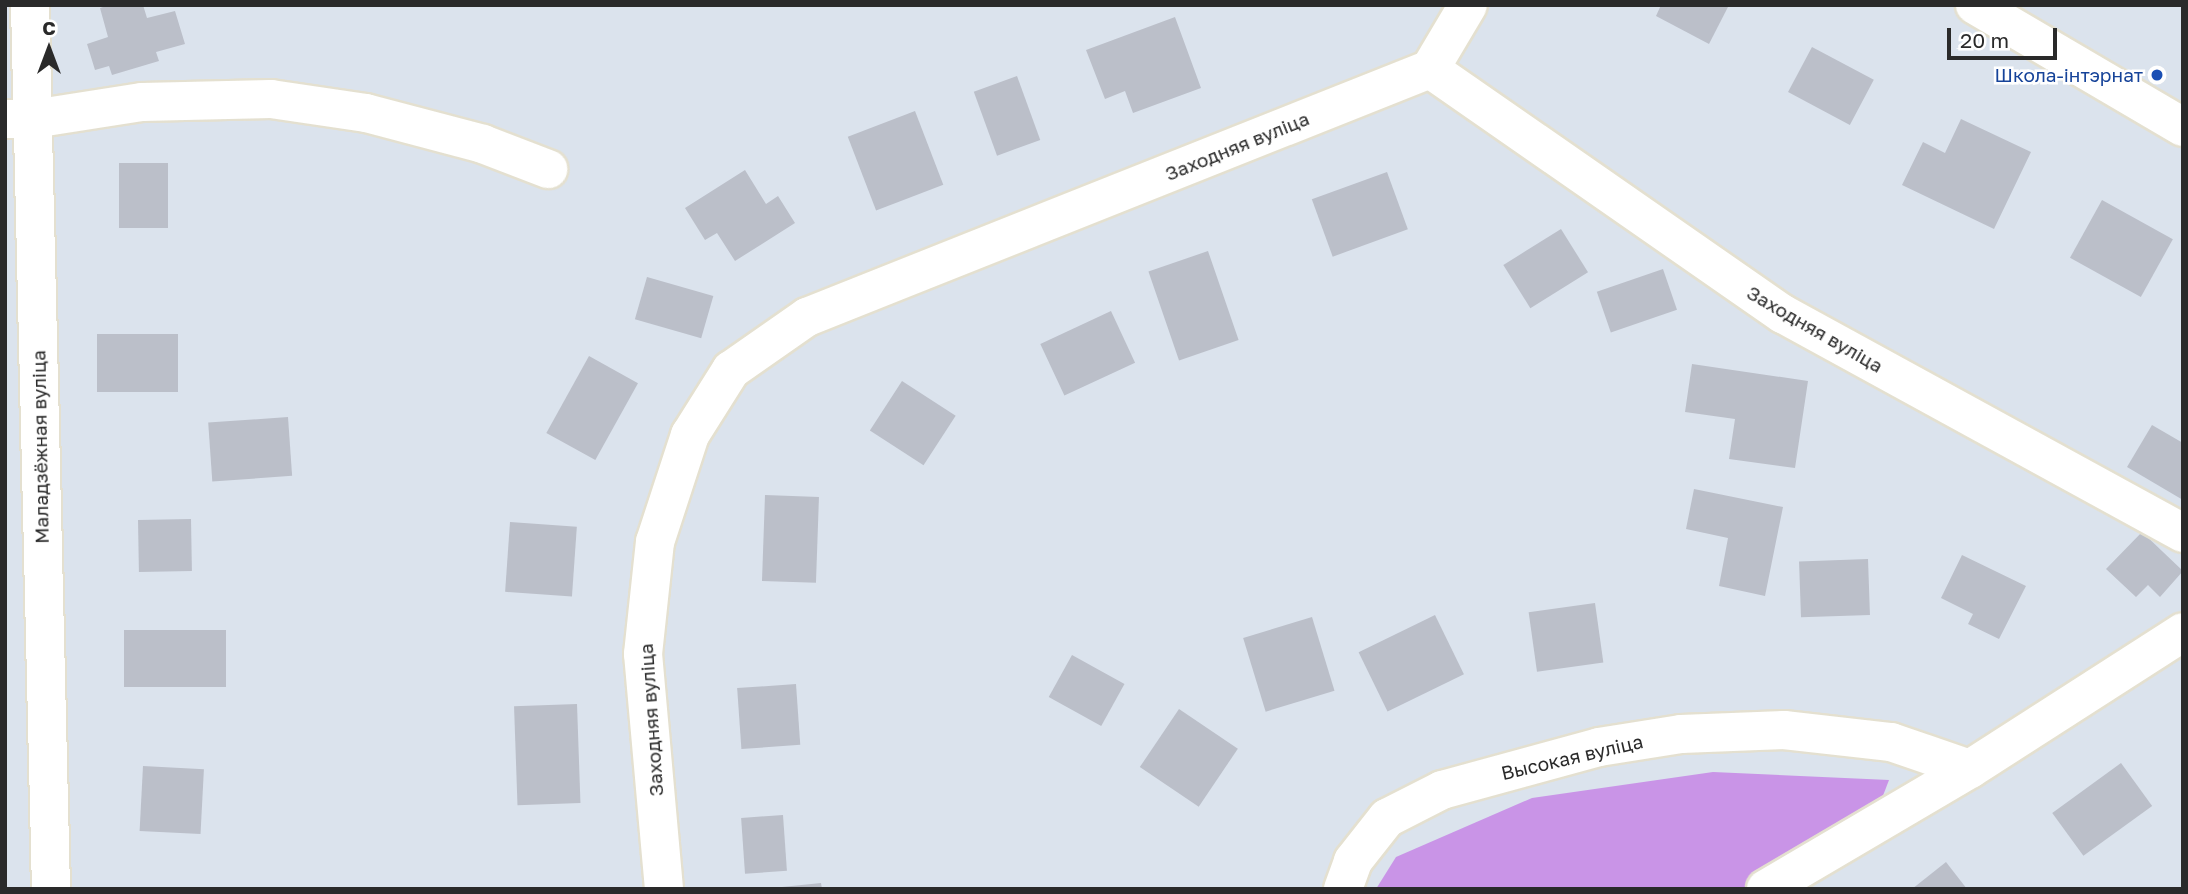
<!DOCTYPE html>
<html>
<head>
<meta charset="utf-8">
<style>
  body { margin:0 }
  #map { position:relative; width:2188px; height:894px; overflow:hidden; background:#dbe3ed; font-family:"Golos Text",sans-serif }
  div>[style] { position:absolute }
  .green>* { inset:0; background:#c994e7 }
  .building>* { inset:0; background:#bbbfc9; transform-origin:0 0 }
  .roads { filter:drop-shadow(2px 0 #e4e0d0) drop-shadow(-2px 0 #e4e0d0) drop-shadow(0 2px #e4e0d0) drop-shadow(0 -2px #e4e0d0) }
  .minor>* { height:38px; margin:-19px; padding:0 19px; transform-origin:19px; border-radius:19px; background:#fff }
  .dots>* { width:19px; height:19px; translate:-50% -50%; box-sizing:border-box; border:4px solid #fff; border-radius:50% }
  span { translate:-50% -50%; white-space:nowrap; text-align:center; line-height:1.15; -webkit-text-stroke:5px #fff; paint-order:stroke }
  .transit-label { font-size:19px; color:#164399 }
  .right { translate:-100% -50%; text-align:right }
  .street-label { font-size:19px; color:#2a2a2a }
  .frame { position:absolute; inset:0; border:7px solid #2a2a2a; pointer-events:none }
  .north { position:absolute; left:14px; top:14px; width:70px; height:70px; -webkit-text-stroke:5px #fff; paint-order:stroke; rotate:0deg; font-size:19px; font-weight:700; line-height:28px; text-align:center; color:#2a2a2a }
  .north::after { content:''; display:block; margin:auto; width:24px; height:32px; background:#2a2a2a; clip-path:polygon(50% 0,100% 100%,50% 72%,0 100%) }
  .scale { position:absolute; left:1947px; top:28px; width:110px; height:32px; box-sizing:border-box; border:4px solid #2a2a2a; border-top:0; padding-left:9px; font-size:21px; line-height:24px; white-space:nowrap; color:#2a2a2a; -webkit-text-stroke:5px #fff; paint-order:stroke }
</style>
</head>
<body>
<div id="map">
  <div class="green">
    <div style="clip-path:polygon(1713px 772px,1889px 780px,1871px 827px,1771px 889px,1376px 889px,1396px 857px,1532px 798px)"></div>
  </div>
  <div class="building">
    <div style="clip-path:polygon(109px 5px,143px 5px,147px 18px,175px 11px,185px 44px,156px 52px,159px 61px,112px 75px,109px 66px,95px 70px,87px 44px,108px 37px,100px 8px)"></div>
    <div style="clip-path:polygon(1661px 5px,1729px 5px,1709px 44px,1656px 16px)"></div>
    <div style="clip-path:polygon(1175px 17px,1201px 88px,1133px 113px,1125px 91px,1105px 99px,1086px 50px)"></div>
    <div style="left:1812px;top:47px;width:70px;height:51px;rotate:28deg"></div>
    <div style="left:1017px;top:76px;width:68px;height:46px;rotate:70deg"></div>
    <div style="left:915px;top:111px;width:79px;height:72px;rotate:69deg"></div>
    <div style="clip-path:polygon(1961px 119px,2031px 152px,1994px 229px,1902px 185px,1923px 142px,1945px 153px)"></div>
    <div style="left:119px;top:163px;width:49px;height:65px"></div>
    <div style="clip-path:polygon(745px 170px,766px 204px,778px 196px,795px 223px,735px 261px,717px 233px,705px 240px,685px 208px)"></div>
    <div style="left:1387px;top:172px;width:61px;height:80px;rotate:70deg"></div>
    <div style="left:2102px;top:200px;width:81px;height:66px;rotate:29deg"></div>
    <div style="left:1561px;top:229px;width:51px;height:68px;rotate:58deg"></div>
    <div style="left:1208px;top:251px;width:94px;height:63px;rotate:71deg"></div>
    <div style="left:1663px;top:269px;width:43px;height:70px;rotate:71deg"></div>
    <div style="left:647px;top:277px;width:69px;height:44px;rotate:16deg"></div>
    <div style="left:1111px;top:311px;width:57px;height:78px;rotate:65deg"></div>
    <div style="left:178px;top:334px;width:58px;height:81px;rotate:90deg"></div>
    <div style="left:589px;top:356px;width:56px;height:88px;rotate:29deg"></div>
    <div style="clip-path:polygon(1692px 364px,1808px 381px,1795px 468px,1729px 459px,1735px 419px,1685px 412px)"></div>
    <div style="left:902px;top:381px;width:64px;height:59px;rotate:33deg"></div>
    <div style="left:288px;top:417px;width:59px;height:80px;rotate:86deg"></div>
    <div style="clip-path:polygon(2152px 425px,2183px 443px,2183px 500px,2127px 467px)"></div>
    <div style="clip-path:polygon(1694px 489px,1783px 507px,1765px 596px,1719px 586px,1728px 538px,1686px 529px)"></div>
    <div style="left:765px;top:495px;width:54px;height:86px;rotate:2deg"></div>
    <div style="left:191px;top:519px;width:52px;height:53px;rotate:89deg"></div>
    <div style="left:510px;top:522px;width:67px;height:70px;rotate:4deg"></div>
    <div style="clip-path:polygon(2142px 532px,2183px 571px,2160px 597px,2148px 585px,2136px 597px,2106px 569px)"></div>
    <div style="clip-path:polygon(1962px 555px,2026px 586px,1999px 639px,1968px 624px,1973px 614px,1941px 598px)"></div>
    <div style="left:1868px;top:559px;width:56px;height:69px;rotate:88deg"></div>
    <div style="left:1595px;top:603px;width:60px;height:67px;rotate:82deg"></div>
    <div style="left:1435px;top:615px;width:66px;height:85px;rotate:64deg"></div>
    <div style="left:1312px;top:617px;width:77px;height:72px;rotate:73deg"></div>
    <div style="left:124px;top:630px;width:102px;height:57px"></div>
    <div style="left:1072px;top:655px;width:60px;height:48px;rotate:29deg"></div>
    <div style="left:796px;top:684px;width:61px;height:59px;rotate:86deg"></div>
    <div style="left:577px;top:704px;width:99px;height:63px;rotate:88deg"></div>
    <div style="left:1179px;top:709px;width:71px;height:70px;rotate:34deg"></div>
    <div style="left:2121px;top:763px;width:53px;height:85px;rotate:54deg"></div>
    <div style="left:143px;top:766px;width:61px;height:65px;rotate:3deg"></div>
    <div style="left:783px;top:815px;width:56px;height:42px;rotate:86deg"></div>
    <div style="clip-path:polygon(1946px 862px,1967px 889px,1912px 889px)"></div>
    <div style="clip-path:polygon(821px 883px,822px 889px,782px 889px,782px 887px)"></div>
  </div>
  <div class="roads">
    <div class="minor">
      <div style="left:30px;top:5px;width:884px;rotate:88.64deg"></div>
      <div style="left:1975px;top:5px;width:241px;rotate:30.4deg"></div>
      <div style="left:1430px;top:69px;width:74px;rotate:-59.3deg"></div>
      <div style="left:5px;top:119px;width:28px"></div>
      <div style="left:33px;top:119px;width:110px;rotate:-8.9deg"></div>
      <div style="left:142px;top:102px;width:129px;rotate:-1.3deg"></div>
      <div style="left:271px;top:99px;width:96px;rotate:8.4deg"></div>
      <div style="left:366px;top:113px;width:121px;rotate:14.8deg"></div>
      <div style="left:483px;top:144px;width:70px;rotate:21deg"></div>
      <div style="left:664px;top:889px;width:236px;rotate:-95.1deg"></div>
      <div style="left:643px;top:654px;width:113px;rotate:-83.9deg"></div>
      <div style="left:655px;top:542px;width:113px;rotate:-71.9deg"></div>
      <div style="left:690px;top:435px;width:77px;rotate:-57.8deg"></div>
      <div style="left:731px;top:370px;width:93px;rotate:-34.9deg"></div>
      <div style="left:807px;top:317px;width:671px;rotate:-21.71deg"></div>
      <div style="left:1430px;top:69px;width:430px;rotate:34.8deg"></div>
      <div style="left:1783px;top:314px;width:456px;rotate:28.7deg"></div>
      <div style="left:1343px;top:889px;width:30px;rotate:-70deg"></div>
      <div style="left:1353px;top:861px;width:55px;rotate:-51.7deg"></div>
      <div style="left:1387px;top:818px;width:62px;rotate:-27deg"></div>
      <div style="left:1442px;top:790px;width:163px;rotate:-15.3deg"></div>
      <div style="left:1599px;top:747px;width:83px;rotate:-9deg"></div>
      <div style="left:1681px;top:734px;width:103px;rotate:-2.2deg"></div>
      <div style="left:1784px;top:730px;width:108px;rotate:6.4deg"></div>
      <div style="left:1891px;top:742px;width:83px;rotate:18.9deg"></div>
      <div style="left:1766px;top:889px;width:237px;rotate:-30.5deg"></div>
      <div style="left:1970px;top:769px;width:253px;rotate:-32.7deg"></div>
    </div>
  </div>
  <div class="dots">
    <div style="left:2157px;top:75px;background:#1a4fb4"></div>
  </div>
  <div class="transit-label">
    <span class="right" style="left:2143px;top:75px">Школа-інтэрнат</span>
  </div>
  <div class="street-label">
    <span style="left:1237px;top:146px;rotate:-22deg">Заходняя вуліца</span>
    <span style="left:1815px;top:329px;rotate:30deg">Заходняя вуліца</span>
    <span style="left:40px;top:447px;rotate:-91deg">Маладзёжная вуліца</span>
    <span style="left:651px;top:720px;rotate:-94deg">Заходняя вуліца</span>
    <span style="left:1572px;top:757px;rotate:-13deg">Высокая вуліца</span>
  </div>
  <div class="frame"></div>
  <div class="north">С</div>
  <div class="scale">20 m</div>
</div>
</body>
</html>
